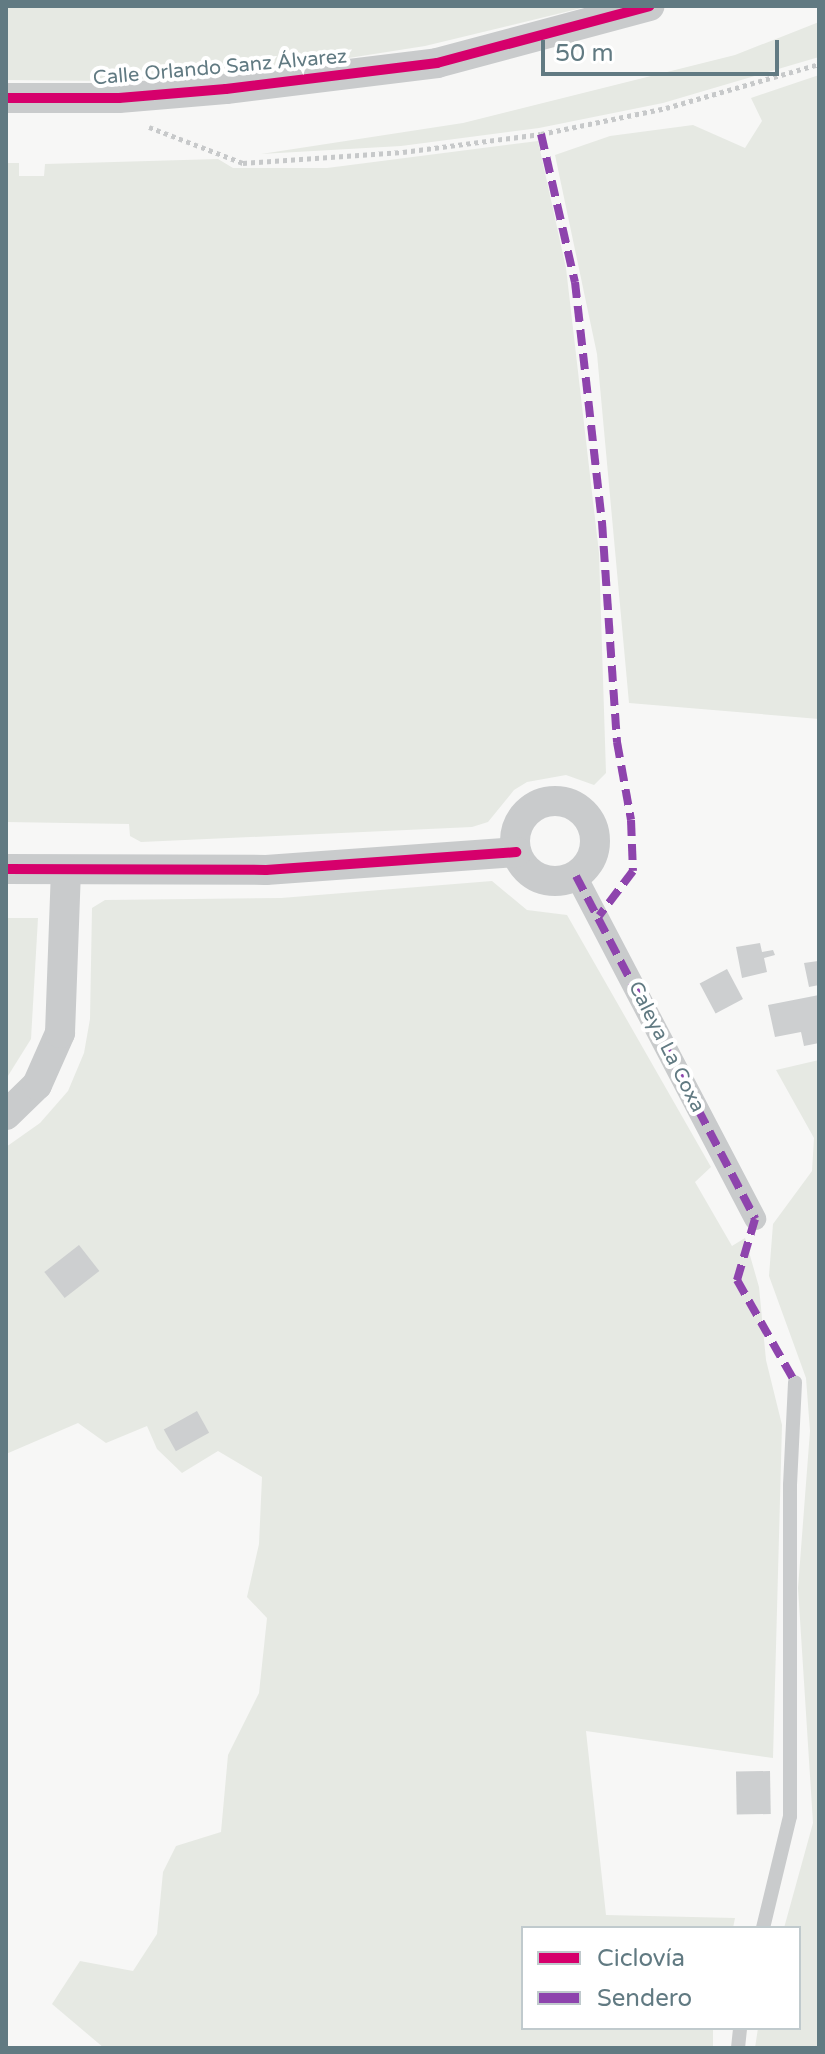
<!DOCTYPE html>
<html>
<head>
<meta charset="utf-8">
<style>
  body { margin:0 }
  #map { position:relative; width:825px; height:2054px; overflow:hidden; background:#f7f7f6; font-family:"Varela Round",sans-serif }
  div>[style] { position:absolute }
  .green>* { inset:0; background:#e6e9e3 }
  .building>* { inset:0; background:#cdcfd0; transform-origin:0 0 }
  .path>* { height:5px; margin-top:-2.5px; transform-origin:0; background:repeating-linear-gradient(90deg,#c7c9ca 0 4px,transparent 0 8px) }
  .service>* { height:14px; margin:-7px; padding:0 7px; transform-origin:7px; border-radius:7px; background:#c9cbcc }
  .pedestrian>* { height:22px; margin:-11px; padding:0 11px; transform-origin:11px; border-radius:11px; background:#c9cbcc }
  .minor>* { height:30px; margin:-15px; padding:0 15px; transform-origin:15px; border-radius:15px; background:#c9cbcc }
  .minor>.ring { margin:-15px; padding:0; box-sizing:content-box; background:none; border:30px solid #c9cbcc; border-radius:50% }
  .quiet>* { height:8px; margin-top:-4px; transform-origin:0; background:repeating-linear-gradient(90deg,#8e44ad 0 16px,transparent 0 24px) }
  .cycleway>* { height:10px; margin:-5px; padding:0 5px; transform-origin:5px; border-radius:5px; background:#d6006c }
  span { translate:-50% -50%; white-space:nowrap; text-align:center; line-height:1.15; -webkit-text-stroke:8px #fff; paint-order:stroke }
  .street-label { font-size:20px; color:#617a82 }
  .frame { position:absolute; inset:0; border:8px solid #617a82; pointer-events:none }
  .legend { position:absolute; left:521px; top:1926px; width:280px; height:104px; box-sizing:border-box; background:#fff; border:2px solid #c0cacd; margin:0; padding:10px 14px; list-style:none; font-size:24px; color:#617a82 }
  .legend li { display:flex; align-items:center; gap:16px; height:40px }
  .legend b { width:40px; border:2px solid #c0cacd }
  .scale { position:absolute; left:541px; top:40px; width:238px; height:36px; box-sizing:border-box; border:4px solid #617a82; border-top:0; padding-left:10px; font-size:24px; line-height:28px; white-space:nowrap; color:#617a82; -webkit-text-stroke:6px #fff; paint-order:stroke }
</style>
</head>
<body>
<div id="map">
  <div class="green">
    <div style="clip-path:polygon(590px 6px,425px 46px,266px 71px,110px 81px,6px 80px,6px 8px)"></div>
    <div style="clip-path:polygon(819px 22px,819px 57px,663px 103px,539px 128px,401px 146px,261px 154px,463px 123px,735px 55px)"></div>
    <div style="clip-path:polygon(819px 75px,819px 719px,629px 703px,597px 354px,555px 155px,610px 136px,693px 125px,745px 148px,762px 121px,751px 98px)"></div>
    <div style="clip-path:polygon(538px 141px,566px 268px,599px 553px,606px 773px,594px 785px,566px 775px,527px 782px,514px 790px,488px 822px,472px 827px,141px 842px,130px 836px,129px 824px,6px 822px,6px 163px,19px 163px,19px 176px,44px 176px,45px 164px,218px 159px,233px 168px,327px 168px)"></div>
    <div style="clip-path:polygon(492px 881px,527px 910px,567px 915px,711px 1167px,695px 1182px,732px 1246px,745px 1238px,759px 1287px,766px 1360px,782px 1425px,773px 1758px,586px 1731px,606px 1915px,735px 1918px,733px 1928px,523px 1928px,523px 2028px,713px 2028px,713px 2048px,104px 2048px,52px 2004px,80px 1961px,133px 1971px,157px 1934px,163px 1872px,176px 1846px,221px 1832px,228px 1755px,259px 1693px,267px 1618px,247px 1597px,259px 1544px,262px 1477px,218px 1451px,182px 1473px,157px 1449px,147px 1426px,106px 1443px,78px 1423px,6px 1454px,6px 1147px,40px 1123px,68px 1091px,84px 1053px,90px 1019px,92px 908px,105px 900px,281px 898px)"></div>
    <div style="clip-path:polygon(6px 918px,38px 918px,31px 1039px,6px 1079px)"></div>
    <div style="clip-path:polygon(819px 1060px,819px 2048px,755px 2048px,758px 2028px,799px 2028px,799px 1928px,784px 1928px,813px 1823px,798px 1588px,810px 1431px,806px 1378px,769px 1276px,773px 1224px,812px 1171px,814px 1138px,776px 1070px)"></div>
  </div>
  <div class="building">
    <div style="clip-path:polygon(760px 943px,762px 952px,773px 950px,775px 955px,764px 958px,767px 972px,742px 978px,736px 947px)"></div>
    <div style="clip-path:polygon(818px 961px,819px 985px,809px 987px,804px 963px)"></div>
    <div style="left:727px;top:969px;width:34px;height:31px;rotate:62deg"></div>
    <div style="clip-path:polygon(819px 995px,819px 1043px,804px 1046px,801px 1032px,775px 1037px,768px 1005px)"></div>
    <div style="left:79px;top:1245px;width:33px;height:44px;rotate:52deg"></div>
    <div style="left:197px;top:1411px;width:25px;height:38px;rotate:61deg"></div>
    <div style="left:770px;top:1771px;width:43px;height:34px;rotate:89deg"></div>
  </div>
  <div class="path">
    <div style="left:149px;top:127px;width:101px;rotate:21deg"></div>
    <div style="left:243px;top:163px;width:160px;rotate:-3.9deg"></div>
    <div style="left:403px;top:152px;width:139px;rotate:-7.4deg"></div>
    <div style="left:541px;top:134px;width:128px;rotate:-11.7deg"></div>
    <div style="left:666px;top:108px;width:159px;rotate:-16deg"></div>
  </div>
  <div class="service">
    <div style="left:763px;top:1928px;width:115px;rotate:-76.4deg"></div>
    <div style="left:790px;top:1816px;width:331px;rotate:-90deg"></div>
    <div style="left:790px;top:1485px;width:103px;rotate:-87.2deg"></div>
    <div style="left:738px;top:2048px;width:20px;rotate:-84deg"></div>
  </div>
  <div class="pedestrian">
    <div style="left:576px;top:876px;width:387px;rotate:62.4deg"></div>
  </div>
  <div class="minor">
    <div style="left:6px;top:98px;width:113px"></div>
    <div style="left:119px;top:98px;width:107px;rotate:-4.8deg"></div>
    <div style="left:226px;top:89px;width:213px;rotate:-7deg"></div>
    <div style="left:437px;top:63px;width:220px;rotate:-15deg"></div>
    <div class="ring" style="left:515px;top:801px;width:50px;height:50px"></div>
    <div style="left:6px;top:869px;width:260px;rotate:0.2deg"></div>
    <div style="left:266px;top:870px;width:251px;rotate:-4.1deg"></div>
    <div style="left:6px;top:1115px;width:43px;rotate:-44.1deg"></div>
    <div style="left:37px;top:1085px;width:57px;rotate:-66.1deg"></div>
    <div style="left:60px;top:1033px;width:163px;rotate:-87.9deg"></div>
  </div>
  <div class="quiet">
    <div style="left:541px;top:134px;width:152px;rotate:77.1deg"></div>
    <div style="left:575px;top:282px;width:242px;rotate:83.6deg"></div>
    <div style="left:602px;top:522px;width:221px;rotate:86.1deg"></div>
    <div style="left:617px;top:742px;width:79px;rotate:79.8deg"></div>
    <div style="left:631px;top:820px;width:51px;rotate:87.8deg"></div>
    <div style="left:633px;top:871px;width:56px;rotate:127.1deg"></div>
    <div style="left:576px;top:876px;width:387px;rotate:62.4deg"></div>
    <div style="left:755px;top:1219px;width:64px;rotate:106.4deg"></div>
    <div style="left:737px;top:1280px;width:117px;rotate:60.4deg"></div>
  </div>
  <div class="cycleway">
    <div style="left:6px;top:98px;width:113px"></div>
    <div style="left:119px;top:98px;width:107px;rotate:-4.8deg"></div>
    <div style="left:226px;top:89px;width:213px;rotate:-7deg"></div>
    <div style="left:437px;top:63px;width:220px;rotate:-15deg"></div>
    <div style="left:6px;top:869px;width:260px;rotate:0.2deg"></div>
    <div style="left:266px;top:870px;width:251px;rotate:-4.1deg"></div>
  </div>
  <div class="street-label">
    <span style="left:220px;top:68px;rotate:-5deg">Calle Orlando Sanz Álvarez</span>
    <span style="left:666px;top:1047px;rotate:63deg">Caleya La Coxa</span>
  </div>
  <div class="frame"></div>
  <ul class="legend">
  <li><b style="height:10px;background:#d6006c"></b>Ciclovía</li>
  <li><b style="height:10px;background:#8e44ad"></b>Sendero</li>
  </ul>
  <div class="scale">50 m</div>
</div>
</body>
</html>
